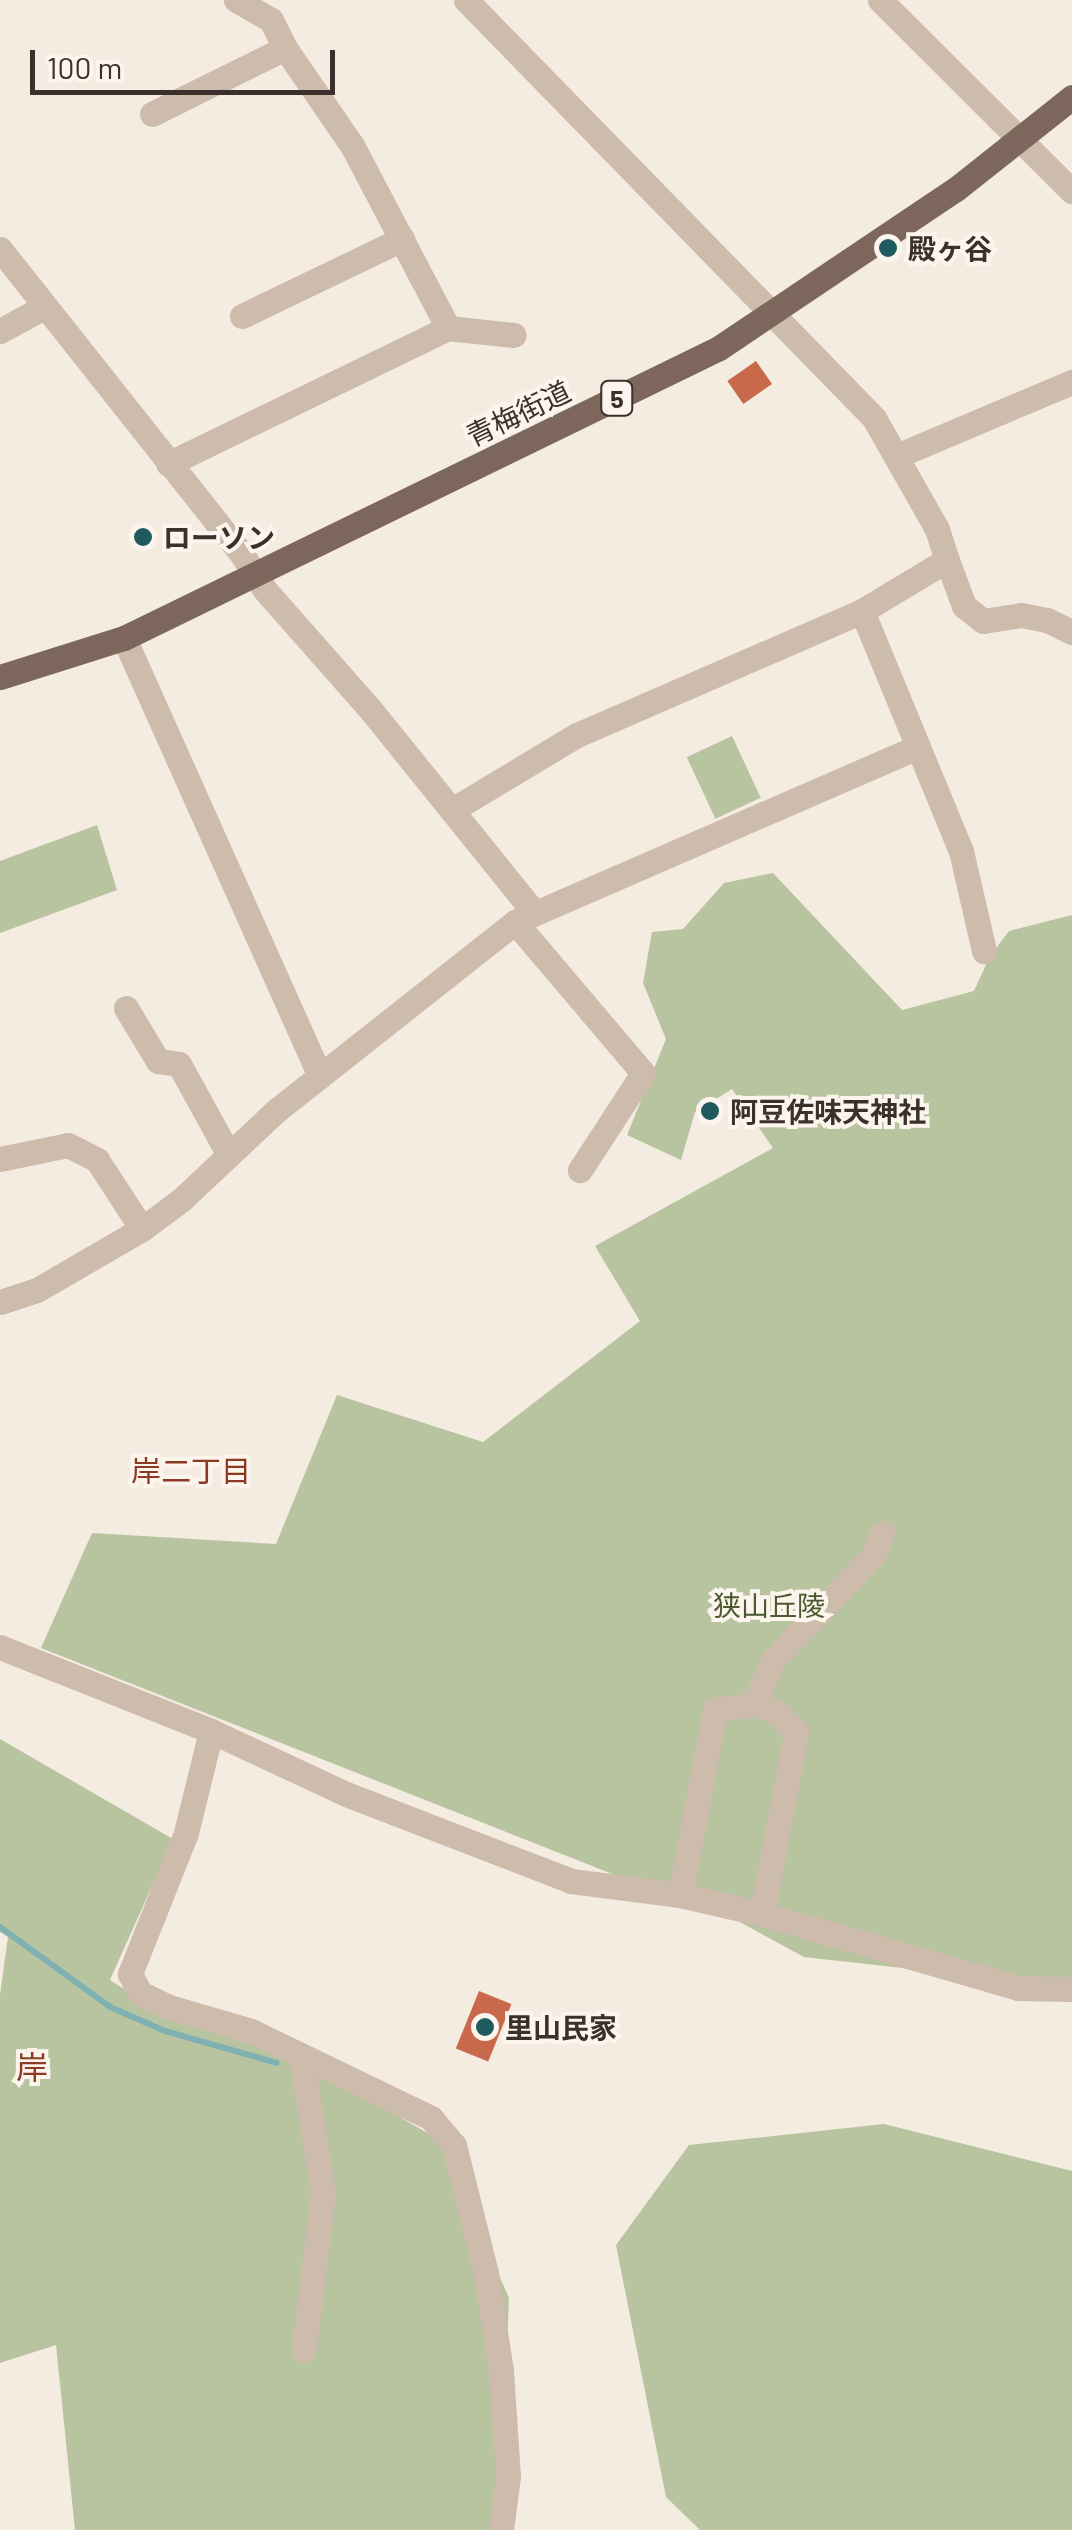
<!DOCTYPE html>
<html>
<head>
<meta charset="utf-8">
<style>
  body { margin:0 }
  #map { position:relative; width:1072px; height:2530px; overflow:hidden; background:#f4ebe1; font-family:Barlow,"Noto Sans JP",sans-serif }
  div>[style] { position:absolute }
  .green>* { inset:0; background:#b8c4a0; transform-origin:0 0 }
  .stream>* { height:6px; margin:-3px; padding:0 3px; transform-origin:3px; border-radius:3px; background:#7fb0b2 }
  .building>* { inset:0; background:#c8694b; transform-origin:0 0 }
  .minor>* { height:25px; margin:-12.5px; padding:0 12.5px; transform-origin:12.5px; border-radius:12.5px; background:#cdbbac }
  .major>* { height:25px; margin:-12.5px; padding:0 12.5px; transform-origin:12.5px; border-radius:12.5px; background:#7d675c }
  .dots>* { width:28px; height:28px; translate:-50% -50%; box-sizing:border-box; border:5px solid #fbf5ee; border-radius:50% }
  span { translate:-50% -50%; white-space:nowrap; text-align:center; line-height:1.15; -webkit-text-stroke:8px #fbf5ee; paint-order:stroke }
  .shield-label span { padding:2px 8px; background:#fbf5ee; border:2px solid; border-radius:8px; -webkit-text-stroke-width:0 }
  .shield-label { font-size:25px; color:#3b302b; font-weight:700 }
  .poi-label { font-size:28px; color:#3b302b; font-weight:700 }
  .left { translate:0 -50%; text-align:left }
  .street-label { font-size:28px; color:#3b302b }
  .park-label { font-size:28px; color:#4a5a2e }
  .neighbourhood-label { font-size:30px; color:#8c3b22 }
  .quarter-label { font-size:32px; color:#8c3b22 }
  .scale { position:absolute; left:30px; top:50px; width:305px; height:45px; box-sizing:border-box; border:5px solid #3b302b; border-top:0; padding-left:12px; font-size:30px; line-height:35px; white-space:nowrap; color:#3b302b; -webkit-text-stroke:8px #fbf5ee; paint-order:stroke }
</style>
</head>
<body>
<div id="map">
  <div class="green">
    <div style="left:732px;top:736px;width:68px;height:50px;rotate:65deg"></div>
    <div style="clip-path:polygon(97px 825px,117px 890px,0 933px,0 861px)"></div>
    <div style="clip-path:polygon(773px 873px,902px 1010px,974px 991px,990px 956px,1009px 931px,1072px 915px,1072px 1999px,983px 1977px,804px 1957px,703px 1902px,620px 1877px,41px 1648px,92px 1533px,276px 1544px,337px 1395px,483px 1442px,640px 1321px,595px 1246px,773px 1148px,732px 1089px,695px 1112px,681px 1160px,627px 1135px,666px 1039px,643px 983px,652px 932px,683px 929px,724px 883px)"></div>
    <div style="clip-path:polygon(0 1739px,173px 1839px,110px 1980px,153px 2007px,314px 2068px,438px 2139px,509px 2298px,499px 2530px,75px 2530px,56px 2345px,0 2363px,0 1995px,8px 1937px,0 1932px)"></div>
    <div style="clip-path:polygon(884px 2124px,1072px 2171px,1072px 2530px,700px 2530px,666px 2497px,616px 2245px,689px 2145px)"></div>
  </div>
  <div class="stream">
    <div style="left:0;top:1927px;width:136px;rotate:36deg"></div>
    <div style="left:110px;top:2007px;width:60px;rotate:23.6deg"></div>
    <div style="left:165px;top:2031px;width:116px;rotate:15.9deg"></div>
  </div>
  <div class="building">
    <div style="left:756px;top:361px;width:28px;height:35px;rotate:55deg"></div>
    <div style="left:479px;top:1991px;width:35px;height:62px;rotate:22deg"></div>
  </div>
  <div class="minor">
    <div style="left:236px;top:0;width:40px;rotate:29.7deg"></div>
    <div style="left:271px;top:20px;width:31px;rotate:63deg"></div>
    <div style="left:880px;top:0;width:271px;rotate:44.9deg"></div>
    <div style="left:152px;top:114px;width:148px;rotate:-26.4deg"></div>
    <div style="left:285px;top:48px;width:120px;rotate:55.5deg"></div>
    <div style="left:353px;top:147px;width:204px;rotate:62.3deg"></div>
    <div style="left:448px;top:328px;width:311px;rotate:154.1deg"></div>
    <div style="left:0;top:249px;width:392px;rotate:51.6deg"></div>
    <div style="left:243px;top:556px;width:40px;rotate:57.1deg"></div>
    <div style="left:265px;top:590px;width:159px;rotate:48.6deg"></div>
    <div style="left:370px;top:709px;width:260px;rotate:51.1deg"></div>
    <div style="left:242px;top:316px;width:178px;rotate:-25.7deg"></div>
    <div style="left:448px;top:328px;width:66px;rotate:6.1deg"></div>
    <div style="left:0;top:331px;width:50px;rotate:-28.6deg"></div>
    <div style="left:899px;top:455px;width:188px;rotate:-22.9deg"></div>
    <div style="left:947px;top:560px;width:49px;rotate:69.7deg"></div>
    <div style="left:964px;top:606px;width:24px;rotate:38deg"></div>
    <div style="left:983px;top:621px;width:38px;rotate:-9deg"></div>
    <div style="left:1021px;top:615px;width:26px;rotate:11deg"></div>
    <div style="left:1047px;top:620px;width:28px;rotate:26deg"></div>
    <div style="left:862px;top:611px;width:260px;rotate:67.6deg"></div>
    <div style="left:961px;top:851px;width:103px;rotate:77deg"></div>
    <div style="left:124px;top:638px;width:480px;rotate:65.9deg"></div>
    <div style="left:452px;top:810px;width:146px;rotate:-31deg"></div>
    <div style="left:577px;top:735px;width:311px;rotate:-23.5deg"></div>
    <div style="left:862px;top:611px;width:99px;rotate:-31deg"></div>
    <div style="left:947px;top:560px;width:33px;rotate:-108deg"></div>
    <div style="left:937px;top:529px;width:128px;rotate:-119.6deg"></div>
    <div style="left:874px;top:418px;width:584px;rotate:-134.31deg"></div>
    <div style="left:515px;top:922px;width:198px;rotate:49.7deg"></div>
    <div style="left:643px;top:1073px;width:116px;rotate:123deg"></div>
    <div style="left:126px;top:1008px;width:62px;rotate:58.9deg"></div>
    <div style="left:158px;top:1061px;width:21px;rotate:8deg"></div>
    <div style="left:179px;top:1064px;width:104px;rotate:61.2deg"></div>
    <div style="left:0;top:1159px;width:69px;rotate:-11.6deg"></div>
    <div style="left:68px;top:1145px;width:33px;rotate:27deg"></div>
    <div style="left:97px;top:1160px;width:82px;rotate:56.9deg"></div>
    <div style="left:0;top:1302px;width:39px;rotate:-18deg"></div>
    <div style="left:37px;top:1290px;width:121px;rotate:-30.2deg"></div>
    <div style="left:142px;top:1229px;width:49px;rotate:-36.6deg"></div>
    <div style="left:181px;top:1200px;width:132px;rotate:-43.2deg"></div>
    <div style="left:277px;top:1110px;width:303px;rotate:-38.3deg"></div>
    <div style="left:515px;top:922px;width:437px;rotate:-23.5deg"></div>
    <div style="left:0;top:1647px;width:227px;rotate:21.7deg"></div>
    <div style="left:211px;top:1731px;width:149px;rotate:25deg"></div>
    <div style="left:346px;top:1794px;width:241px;rotate:21.1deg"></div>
    <div style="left:571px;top:1881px;width:110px;rotate:7.3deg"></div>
    <div style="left:680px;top:1895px;width:84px;rotate:13deg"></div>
    <div style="left:762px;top:1914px;width:266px;rotate:16.1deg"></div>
    <div style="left:1018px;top:1988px;width:54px;rotate:1.1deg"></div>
    <div style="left:754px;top:1704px;width:48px;rotate:-66.6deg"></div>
    <div style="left:773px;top:1660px;width:146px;rotate:-46.4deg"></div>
    <div style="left:874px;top:1554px;width:22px;rotate:-69deg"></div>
    <div style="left:211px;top:1731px;width:105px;rotate:103.8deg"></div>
    <div style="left:186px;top:1833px;width:152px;rotate:111.7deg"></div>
    <div style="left:130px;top:1974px;width:21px;rotate:62deg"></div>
    <div style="left:140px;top:1993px;width:32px;rotate:26deg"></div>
    <div style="left:169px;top:2007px;width:85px;rotate:16.3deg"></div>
    <div style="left:251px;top:2031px;width:200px;rotate:25.8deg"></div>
    <div style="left:431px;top:2118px;width:35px;rotate:50deg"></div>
    <div style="left:454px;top:2145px;width:132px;rotate:76deg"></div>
    <div style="left:486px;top:2273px;width:99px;rotate:81.3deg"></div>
    <div style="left:501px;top:2371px;width:105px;rotate:86.2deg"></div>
    <div style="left:508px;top:2476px;width:54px;rotate:97.4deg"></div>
    <div style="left:680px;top:1895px;width:188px;rotate:-79.3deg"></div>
    <div style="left:715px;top:1710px;width:39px;rotate:-9deg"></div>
    <div style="left:754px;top:1704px;width:22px;rotate:18deg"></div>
    <div style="left:775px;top:1711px;width:30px;rotate:45deg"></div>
    <div style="left:796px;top:1732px;width:185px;rotate:100.6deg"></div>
    <div style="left:301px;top:2056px;width:138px;rotate:80.8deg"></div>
    <div style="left:323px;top:2192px;width:159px;rotate:96.9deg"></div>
  </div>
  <div class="major">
    <div style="left:0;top:677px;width:130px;rotate:-17.5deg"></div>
    <div style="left:124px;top:638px;width:662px;rotate:-25.98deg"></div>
    <div style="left:719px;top:348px;width:285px;rotate:-33.9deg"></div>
    <div style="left:956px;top:189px;width:148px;rotate:-38.4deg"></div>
  </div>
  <div class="dots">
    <div style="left:888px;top:248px;background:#1f5a5e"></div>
    <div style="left:143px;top:537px;background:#1f5a5e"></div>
    <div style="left:710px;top:1111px;background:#1f5a5e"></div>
    <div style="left:485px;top:2027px;background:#1f5a5e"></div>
  </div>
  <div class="shield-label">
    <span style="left:617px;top:398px">5</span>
  </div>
  <div class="poi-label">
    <span class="left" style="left:908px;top:248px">殿ヶ谷</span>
    <span class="left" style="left:163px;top:537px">ローソン</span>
    <span class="left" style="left:730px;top:1111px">阿豆佐味天神社</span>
    <span class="left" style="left:505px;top:2027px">里山民家</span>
  </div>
  <div class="street-label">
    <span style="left:518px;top:413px;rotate:-26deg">青梅街道</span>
  </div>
  <div class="park-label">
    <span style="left:769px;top:1605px">狭山丘陵</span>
  </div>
  <div class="neighbourhood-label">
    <span style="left:191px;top:1470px">岸二丁目</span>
  </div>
  <div class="quarter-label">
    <span style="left:32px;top:2066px">岸</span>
  </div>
  <div class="scale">100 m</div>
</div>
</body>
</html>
